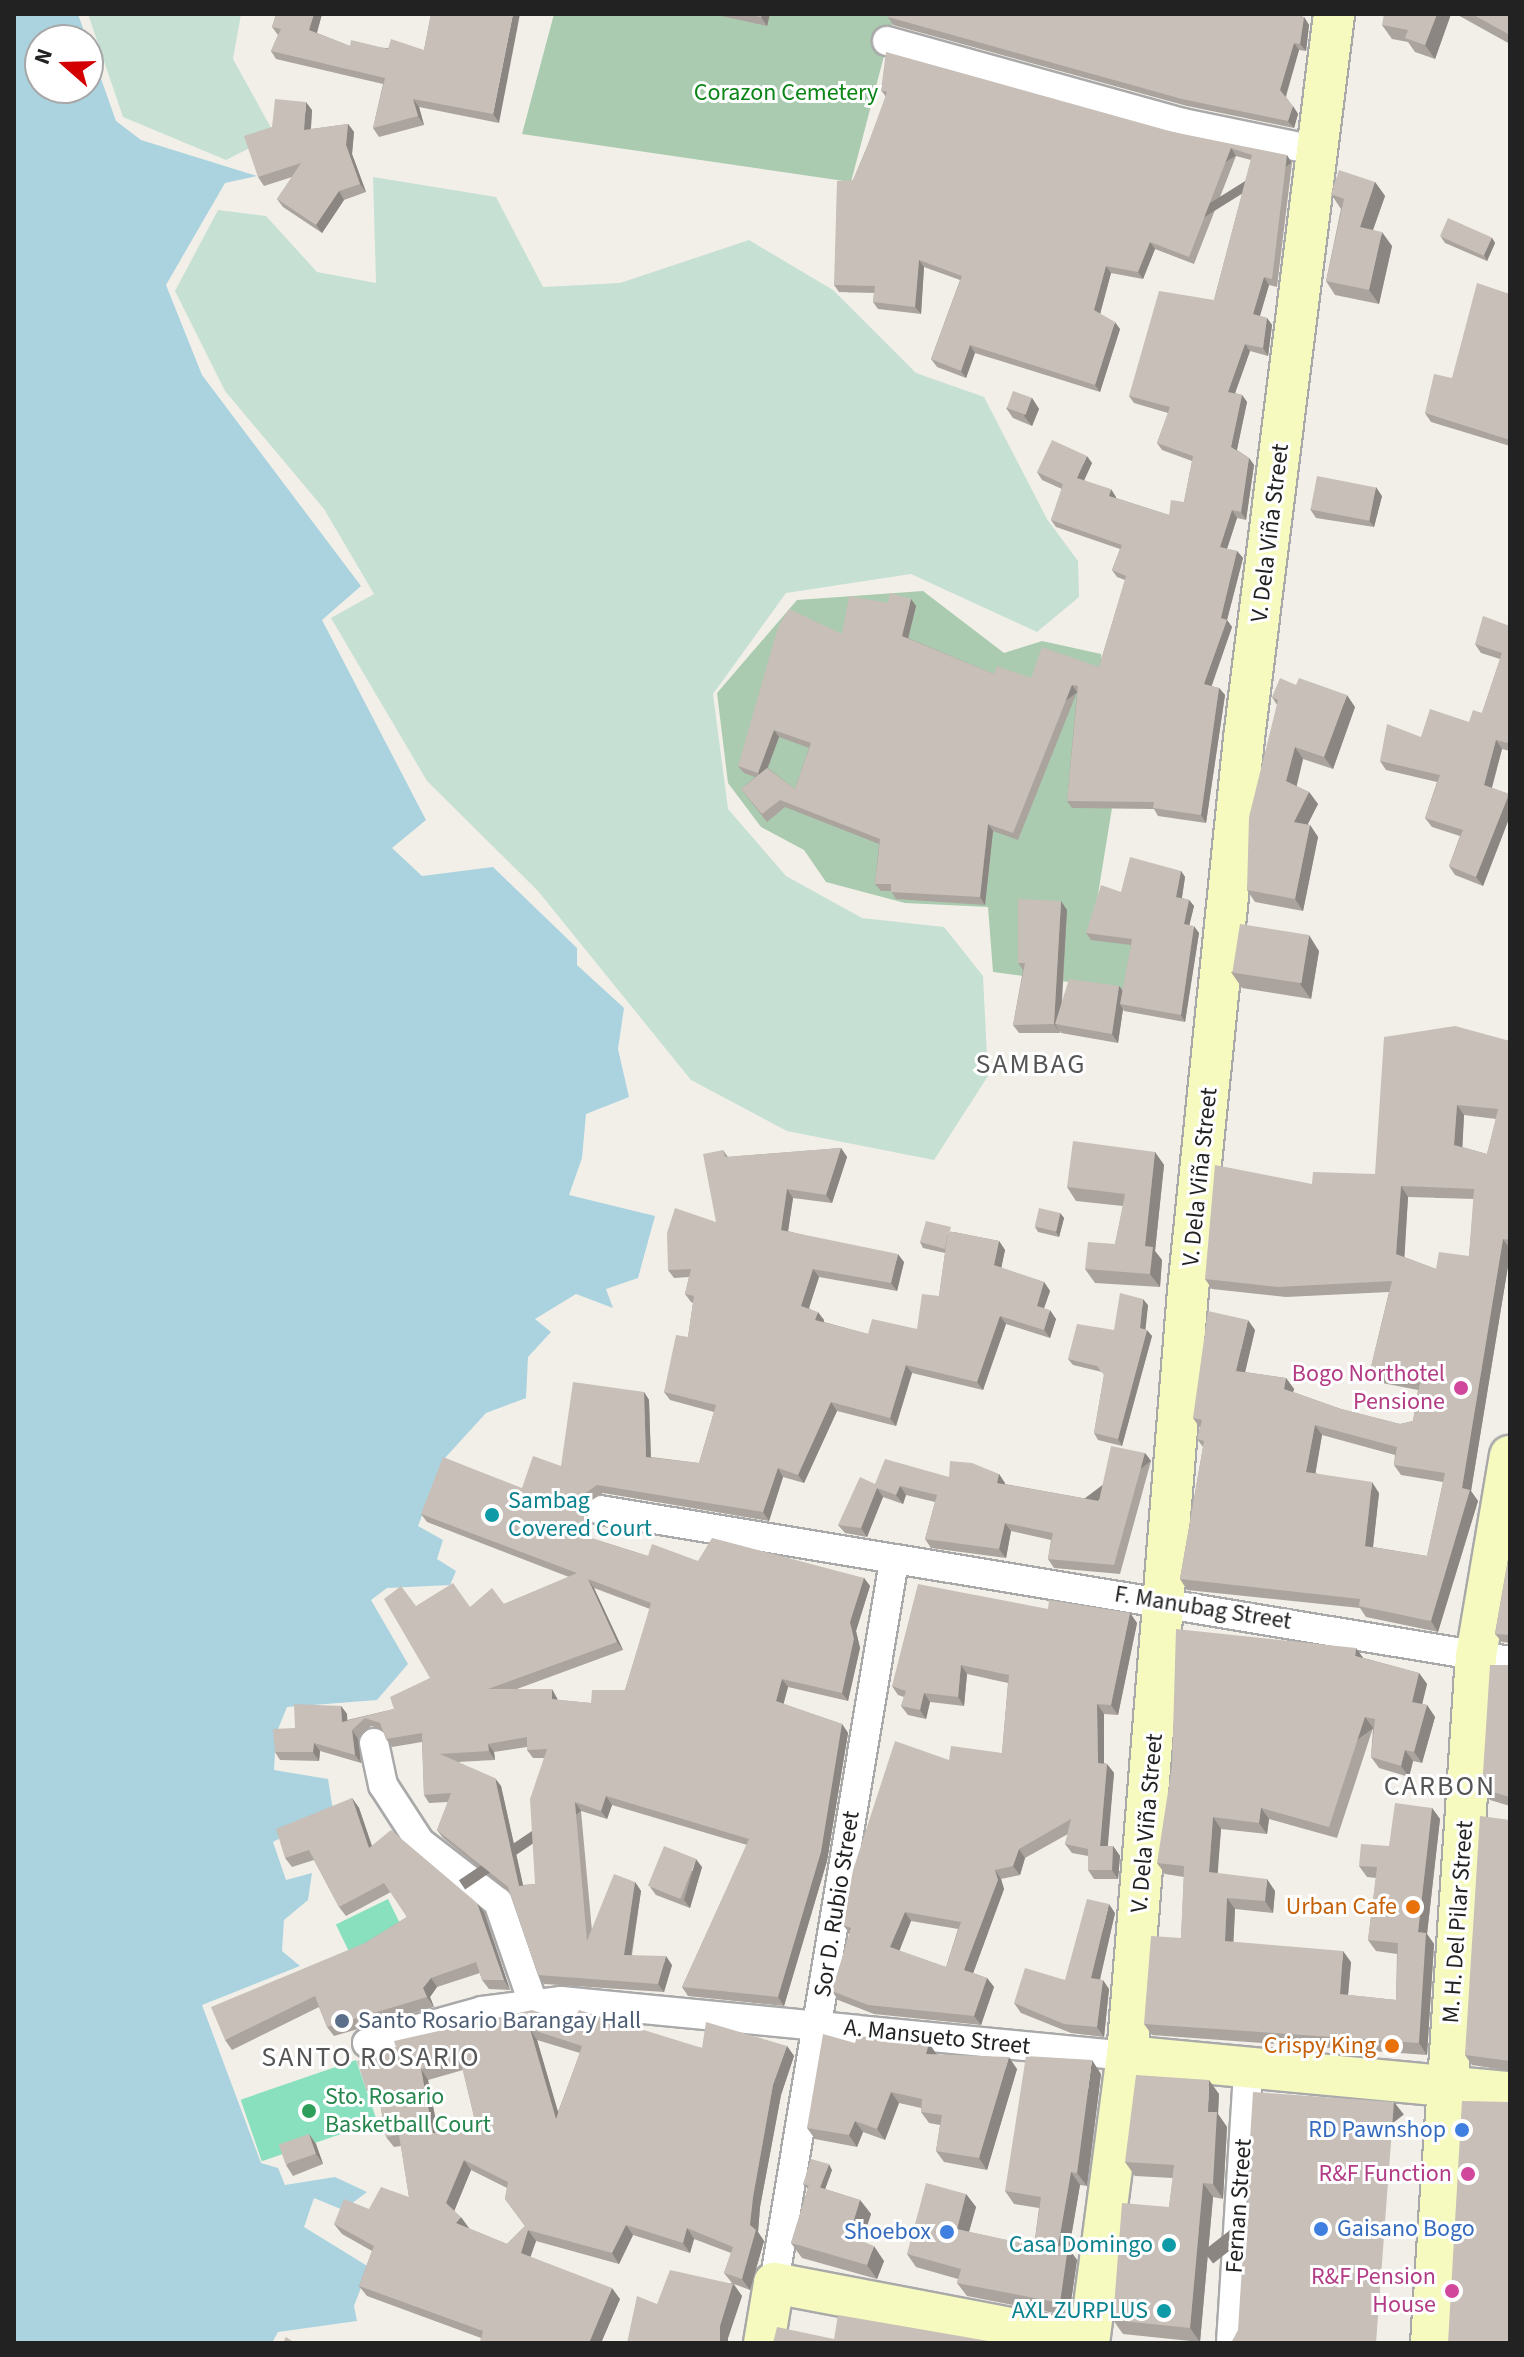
<!DOCTYPE html>
<html>
<head>
<meta charset="utf-8">
<style>
  body { margin:0 }
  #map { position:relative; width:1524px; height:2357px; overflow:hidden; background:#f2efe9; font-family:"Source Sans 3",sans-serif }
  div>[style] { position:absolute }
  .wetland>* { inset:0; background:#c6e0d4 }
  .cemetery>* { inset:0; background:#aacbaf }
  .pitch>* { inset:0; background:#88e0be; transform-origin:0 0 }
  .water>* { inset:0; background:#aad3df }
  .roads { filter:drop-shadow(2px 0 #a9a9a9) drop-shadow(-2px 0 #a9a9a9) drop-shadow(0 2px #a9a9a9) drop-shadow(0 -2px #a9a9a9) }
  .street>* { height:28px; margin:-14px; padding:0 14px; transform-origin:14px; border-radius:14px; background:#fff }
  .secondary>* { height:40px; margin:-20px; padding:0 20px; transform-origin:20px; border-radius:20px; background:#f7fabf }
  .wall>* { inset:0; background:#aba49e }
  .shaded-wall>* { inset:0; background:#8b8681; transform-origin:0 0 }
  .building>* { inset:0; background:#c7bfb8; transform-origin:0 0 }
  .dots>* { width:22px; height:22px; translate:-50% -50%; box-sizing:border-box; border:4px solid #fff; border-radius:50% }
  span { translate:-50% -50%; white-space:nowrap; text-align:center; line-height:1.15; -webkit-text-stroke:6px #fff; paint-order:stroke }
  .park-label { font-size:24px; color:#0c8416 }
  .street-label { font-size:24px; color:#222 }
  .hotel-label { font-size:24px; color:#b23c85 }
  .right { translate:-100% -50%; text-align:right }
  .culture-label { font-size:24px; color:#0d838f }
  .left { translate:0 -50%; text-align:left }
  .food-label { font-size:24px; color:#c56008 }
  .service-label { font-size:24px; color:#4e5e75 }
  .leisure-label { font-size:24px; color:#27864d }
  .shop-label { font-size:24px; color:#366cbe }
  .quarter-label { font-size:28px; color:#555; letter-spacing:2px }
  .frame { position:absolute; inset:0; border:16px solid #222; pointer-events:none }
  .north { position:absolute; left:24px; top:24px; width:80px; height:80px; box-sizing:border-box; background:#fff; border:2px solid #a7a7a7; border-radius:50%; rotate:290deg; font-size:22px; font-weight:700; line-height:32px; text-align:center; color:#222 }
  .north::after { content:''; display:block; margin:auto; width:28px; height:36px; background:#d40000; clip-path:polygon(50% 0,100% 100%,50% 72%,0 100%) }
</style>
</head>
<body>
<div id="map">
  <div class="wetland">
    <div style="clip-path:polygon(88px 14px,241px 14px,233px 59px,275px 135px,226px 160px,123px 117px)"></div>
    <div style="clip-path:polygon(373px 177px,496px 197px,543px 287px,620px 283px,749px 240px,833px 290px,916px 373px,984px 397px,1047px 519px,1078px 561px,1079px 597px,1037px 632px,911px 574px,786px 593px,713px 694px,728px 809px,786px 876px,862px 918px,944px 927px,983px 976px,988px 1076px,934px 1160px,787px 1131px,691px 1080px,538px 891px,427px 781px,331px 618px,374px 594px,324px 509px,225px 391px,175px 291px,218px 210px,266px 216px,317px 272px,376px 283px)"></div>
  </div>
  <div class="cemetery">
    <div style="clip-path:polygon(554px 14px,895px 14px,851px 182px,522px 134px)"></div>
    <div style="clip-path:polygon(923px 591px,1004px 653px,1042px 641px,1101px 654px,1117px 777px,1094px 919px,1178px 932px,1174px 996px,993px 972px,988px 907px,905px 903px,826px 882px,804px 850px,761px 827px,728px 783px,717px 693px,797px 600px)"></div>
  </div>
  <div class="pitch">
    <div style="left:388px;top:1899px;width:32px;height:58px;rotate:64deg"></div>
    <div style="left:356px;top:2060px;width:65px;height:122px;rotate:71deg"></div>
  </div>
  <div class="water">
    <div style="clip-path:polygon(14px 14px,78px 14px,87px 40px,40px 40px,40px 88px,88px 88px,88px 42px,116px 121px,141px 140px,257px 176px,225px 183px,166px 285px,202px 375px,361px 586px,322px 620px,426px 820px,392px 848px,422px 876px,493px 867px,577px 948px,577px 965px,624px 1008px,618px 1049px,629px 1097px,586px 1114px,582px 1158px,569px 1195px,655px 1216px,638px 1278px,606px 1289px,613px 1308px,576px 1294px,535px 1319px,551px 1332px,528px 1357px,526px 1398px,486px 1413px,444px 1459px,418px 1526px,443px 1540px,437px 1559px,456px 1571px,450px 1585px,387px 1588px,371px 1600px,408px 1664px,377px 1700px,287px 1707px,276px 1734px,274px 1770px,328px 1779px,333px 1810px,273px 1842px,286px 1880px,312px 1873px,308px 1900px,284px 1920px,282px 1951px,300px 1966px,202px 2005px,261px 2163px,278px 2168px,285px 2185px,335px 2177px,367px 2192px,343px 2210px,314px 2198px,304px 2227px,369px 2267px,354px 2306px,357px 2321px,278px 2332px,272px 2343px,14px 2343px)"></div>
  </div>
  <div class="roads">
    <div class="street">
      <div style="left:887px;top:41px;width:307px;rotate:15.5deg"></div>
      <div style="left:1183px;top:123px;width:135px;rotate:11.6deg"></div>
      <div style="left:600px;top:1510px;width:922px;rotate:9.42deg"></div>
      <div style="left:374px;top:1743px;width:43px;rotate:77.9deg"></div>
      <div style="left:383px;top:1785px;width:68px;rotate:57deg"></div>
      <div style="left:420px;top:1842px;width:98px;rotate:37.6deg"></div>
      <div style="left:498px;top:1902px;width:107px;rotate:70.9deg"></div>
      <div style="left:367px;top:2043px;width:119px;rotate:-15.5deg"></div>
      <div style="left:482px;top:2011px;width:80px;rotate:-7.2deg"></div>
      <div style="left:561px;top:2001px;width:569px;rotate:5.55deg"></div>
      <div style="left:774px;top:2283px;width:732px;rotate:-80.56deg"></div>
      <div style="left:1231px;top:2343px;width:274px;rotate:-86.4deg"></div>
    </div>
    <div class="secondary">
      <div style="left:1127px;top:2056px;width:385px;rotate:5.4deg"></div>
      <div style="left:764px;top:2343px;width:61px;rotate:-80.5deg"></div>
      <div style="left:774px;top:2283px;width:320px;rotate:10.8deg"></div>
      <div style="left:1089px;top:2343px;width:290px;rotate:-82.5deg"></div>
      <div style="left:1127px;top:2056px;width:767px;rotate:-85.44deg"></div>
      <div style="left:1188px;top:1291px;width:556px;rotate:-84.22deg"></div>
      <div style="left:1244px;top:738px;width:730px;rotate:-82.91deg"></div>
      <div style="left:1431px;top:2343px;width:688px;rotate:-86.25deg"></div>
      <div style="left:1476px;top:1656px;width:203px;rotate:-80.4deg"></div>
    </div>
  </div>
  <div class="wall">
    <div style="clip-path:polygon(276px 14px,322px 14px,317px 33px,350px 46px,424px 50px,431px 14px,499px 123px,419px 107px,424px 125px,379px 137px,373px 128px,383px 84px,276px 59px,271px 51px,278px 35px,272px 27px)"></div>
    <div style="clip-path:polygon(712px 14px,770px 14px,767px 26px)"></div>
    <div style="clip-path:polygon(889px 14px,1303px 14px,1302px 17px,1304px 17px,1309px 25px,1306px 51px,1299px 50px,1286px 97px,1298px 114px,1294px 128px,1187px 106px,893px 25px,888px 17px)"></div>
    <div style="clip-path:polygon(1451px 14px,1435px 59px,1415px 52px,1408px 42px,1392px 39px,1382px 25px)"></div>
    <div style="clip-path:polygon(1456px 14px,1510px 14px,1510px 44px)"></div>
    <div style="clip-path:polygon(evenodd,881px 90px,1173px 132px,1292px 163px,1277px 287px,1269px 285px,1260px 316px,1267px 318px,1272px 325px,1268px 356px,1250px 351px,1235px 393px,1242px 395px,1247px 402px,1237px 450px,1249px 458px,1254px 465px,1246px 520px,1237px 518px,1227px 549px,1237px 551px,1243px 558px,1227px 620px,1232px 627px,1211px 686px,1219px 688px,1225px 695px,1206px 823px,1158px 816px,1154px 809px,1072px 808px,1067px 801px,1077px 692px,1018px 840px,993px 831px,985px 905px,896px 899px,891px 891px,881px 891px,875px 884px,879px 844px,785px 807px,767px 822px,741px 789px,755px 777px,744px 773px,738px 766px,842px 634px,888px 603px,911px 599px,916px 606px,908px 638px,994px 674px,1031px 678px,1099px 667px,1125px 580px,1117px 577px,1112px 570px,1120px 549px,1056px 527px,1051px 520px,1062px 489px,1042px 480px,1037px 472px,1092px 463px,1084px 480px,1116px 497px,1116px 498px,1169px 515px,1184px 502px,1192px 461px,1162px 450px,1157px 443px,1168px 413px,1134px 403px,1129px 396px,1214px 300px,1251px 160px,1236px 156px,1194px 264px,1155px 249px,1143px 279px,1111px 273px,1100px 314px,1120px 329px,1100px 392px,975px 353px,966px 378px,937px 367px,931px 359px,960px 280px,924px 267px,921px 314px,878px 309px,873px 302px,874px 293px,839px 292px,834px 285px,853px 180px,867px 147px,886px 97px,881px 90px,779px 737px,809px 748px,795px 789px,768px 768px,779px 737px)"></div>
    <div style="clip-path:polygon(312px 110px,311px 129px,348px 124px,354px 132px,352px 154px,366px 192px,344px 200px,322px 233px,283px 207px,277px 199px,292px 177px,264px 186px,258px 177px,272px 127px)"></div>
    <div style="clip-path:polygon(1375px 182px,1385px 196px,1373px 230px,1392px 246px,1379px 304px,1335px 295px,1326px 281px,1341px 209px,1331px 194px)"></div>
    <div style="clip-path:polygon(1441px 237px,1492px 238px,1495px 243px,1487px 261px,1445px 243px)"></div>
    <div style="clip-path:polygon(1510px 294px,1510px 446px,1431px 422px,1425px 413px,1452px 378px)"></div>
    <div style="clip-path:polygon(1032px 398px,1039px 409px,1032px 426px,1013px 418px,1006px 408px)"></div>
    <div style="clip-path:polygon(1382px 496px,1374px 527px,1316px 518px,1310px 509px)"></div>
    <div style="clip-path:polygon(1510px 626px,1510px 751px,1502px 749px,1492px 788px,1509px 794px,1510px 796px,1510px 816px,1483px 886px,1455px 875px,1449px 866px,1460px 836px,1432px 827px,1425px 818px,1437px 782px,1386px 770px,1380px 761px,1421px 737px,1469px 722px,1482px 713px,1500px 659px,1481px 653px,1475px 644px)"></div>
    <div style="clip-path:polygon(1296px 685px,1355px 707px,1333px 769px,1303px 759px,1296px 786px,1309px 792px,1318px 804px,1307px 824px,1310px 825px,1318px 837px,1303px 911px,1255px 902px,1247px 890px,1277px 705px,1272px 697px)"></div>
    <div style="clip-path:polygon(1181px 871px,1185px 877px,1182px 898px,1189px 900px,1194px 906px,1189px 925px,1199px 933px,1185px 1022px,1124px 1011px,1123px 1009px,1118px 1043px,1061px 1033px,1060px 1031px,1060px 1033px,1019px 1033px,1013px 1025px,1023px 970px,1018px 963px,1067px 910px,1062px 1004px,1119px 986px,1123px 990px,1131px 945px,1091px 940px,1086px 933px,1121px 892px)"></div>
    <div style="clip-path:polygon(1319px 951px,1311px 999px,1242px 988px,1231px 972px)"></div>
    <div style="clip-path:polygon(evenodd,1510px 1041px,1510px 1254px,1471px 1491px,1478px 1501px,1438px 1632px,1366px 1617px,1360px 1608px,1187px 1590px,1180px 1579px,1203px 1447px,1197px 1439px,1200px 1428px,1193px 1418px,1255px 1330px,1245px 1372px,1286px 1378px,1294px 1389px,1293px 1392px,1341px 1409px,1400px 1424px,1413px 1421px,1418px 1390px,1377px 1382px,1370px 1371px,1389px 1292px,1286px 1297px,1212px 1289px,1205px 1279px,1312px 1184px,1375px 1174px,1510px 1041px,1464px 1115px,1496px 1119px,1487px 1154px,1462px 1147px,1464px 1115px,1510px 1041px,1408px 1197px,1474px 1199px,1469px 1256px,1436px 1269px,1404px 1257px,1408px 1197px,1510px 1041px,1322px 1435px,1395px 1455px,1394px 1465px,1401px 1475px,1443px 1482px,1427px 1556px,1373px 1547px,1379px 1493px,1315px 1473px,1322px 1435px)"></div>
    <div style="clip-path:polygon(evenodd,841px 1148px,847px 1157px,832px 1203px,793px 1198px,788px 1231px,904px 1262px,897px 1291px,819px 1277px,809px 1308px,824px 1320px,824px 1322px,868px 1334px,917px 1329px,939px 1296px,945px 1253px,923px 1248px,920px 1242px,954px 1232px,999px 1241px,1005px 1250px,1001px 1268px,1044px 1282px,1050px 1291px,1044px 1308px,1056px 1319px,1050px 1338px,1006px 1324px,983px 1390px,912px 1373px,896px 1426px,837px 1411px,804px 1483px,783px 1477px,769px 1521px,603px 1493px,583px 1506px,592px 1525px,591px 1538px,648px 1556px,864px 1578px,870px 1586px,856px 1631px,860px 1648px,848px 1701px,788px 1687px,783px 1704px,842px 1724px,848px 1733px,827px 1861px,784px 2006px,688px 1996px,682px 1987px,747px 1845px,612px 1805px,607px 1819px,581px 1811px,592px 1931px,635px 1882px,641px 1891px,632px 1955px,672px 1965px,664px 1992px,544px 1984px,538px 1975px,510px 1892px,443px 1838px,437px 1830px,448px 1802px,429px 1803px,424px 1795px,422px 1742px,392px 1747px,386px 1739px,383px 1730px,371px 1726px,358px 1739px,361px 1763px,320px 1751px,319px 1761px,280px 1760px,275px 1752px,295px 1728px,341px 1706px,347px 1714px,347px 1720px,394px 1709px,430px 1678px,416px 1606px,470px 1607px,504px 1604px,569px 1577px,427px 1522px,421px 1514px,522px 1488px,561px 1466px,644px 1392px,649px 1400px,651px 1457px,699px 1463px,714px 1412px,670px 1400px,664px 1392px,688px 1337px,693px 1303px,691px 1302px,685px 1294px,689px 1277px,674px 1278px,668px 1270px,716px 1222px,723px 1150px,728px 1157px,841px 1148px,594px 1588px,650px 1609px,625px 1690px,591px 1703px,558px 1700px,557px 1698px,517px 1689px,623px 1650px,594px 1588px,841px 1148px,527px 1747px,527px 1750px,533px 1758px,544px 1758px,535px 1884px,523px 1885px,501px 1786px,458px 1762px,495px 1760px,494px 1752px,527px 1747px)"></div>
    <div style="clip-path:polygon(1155px 1152px,1164px 1165px,1155px 1251px,1162px 1260px,1160px 1287px,1095px 1283px,1085px 1269px,1115px 1244px,1123px 1206px,1076px 1201px,1067px 1187px)"></div>
    <div style="clip-path:polygon(1060px 1213px,1064px 1218px,1059px 1237px,1038px 1232px,1035px 1227px)"></div>
    <div style="clip-path:polygon(1148px 1305px,1145px 1329px,1152px 1336px,1122px 1446px,1098px 1440px,1094px 1433px,1104px 1375px,1102px 1372px,1073px 1365px,1068px 1359px,1114px 1330px)"></div>
    <div style="clip-path:polygon(1145px 1453px,1151px 1461px,1120px 1574px,1054px 1568px,1048px 1559px,1051px 1540px,1011px 1531px,1006px 1558px,931px 1548px,925px 1539px,935px 1502px,906px 1495px,903px 1504px,883px 1497px,867px 1537px,845px 1533px,838px 1525px,875px 1484px,949px 1477px,999px 1474px,1005px 1484px,1099px 1501px)"></div>
    <div style="clip-path:polygon(1510px 1548px,1510px 1643px,1502px 1642px,1495px 1634px)"></div>
    <div style="clip-path:polygon(evenodd,1048px 1609px,1130px 1613px,1137px 1623px,1118px 1715px,1104px 1714px,1104px 1763px,1107px 1764px,1114px 1773px,1107px 1846px,1113px 1846px,1120px 1856px,1118px 1879px,1094px 1879px,1088px 1870px,1088px 1856px,1072px 1853px,1065px 1844px,1068px 1834px,1025px 1858px,1020px 1875px,1001px 1879px,1004px 1889px,973px 1973px,987px 1978px,994px 1987px,981px 2025px,874px 2014px,838px 2000px,832px 1991px,850px 1934px,843px 1925px,949px 1760px,1002px 1753px,1008px 1683px,967px 1674px,964px 1706px,930px 1702px,926px 1719px,908px 1715px,901px 1706px,904px 1697px,898px 1695px,892px 1686px,1048px 1609px,911px 1921px,958px 1929px,946px 1967px,899px 1951px,911px 1921px)"></div>
    <div style="clip-path:polygon(1364px 1658px,1419px 1673px,1427px 1684px,1422px 1704px,1427px 1705px,1435px 1717px,1422px 1763px,1413px 1761px,1409px 1777px,1379px 1768px,1371px 1757px,1373px 1728px,1337px 1838px,1269px 1819px,1267px 1834px,1221px 1829px,1217px 1873px,1275px 1891px,1273px 1913px,1235px 1909px,1233px 1942px,1351px 1962px,1348px 1995px,1396px 2000px,1397px 1954px,1376px 1951px,1368px 1940px,1376px 1878px,1367px 1877px,1359px 1866px,1389px 1846px,1432px 1808px,1440px 1819px,1427px 1934px,1434px 1944px,1427px 2055px,1152px 2035px,1144px 2024px,1181px 1938px,1184px 1877px,1165px 1874px,1157px 1863px)"></div>
    <div style="clip-path:polygon(1510px 1665px,1510px 1806px,1490px 1800px,1482px 1789px)"></div>
    <div style="clip-path:polygon(352px 1798px,359px 1808px,372px 1846px,484px 1912px,510px 1990px,489px 1989px,482px 1980px,480px 1973px,437px 1987px,430px 1997px,434px 2007px,334px 2036px,327px 2027px,319px 2007px,232px 2050px,225px 2040px,365px 1943px,407px 1917px,391px 1892px,346px 1916px,339px 1907px,314px 1860px,292px 1867px,285px 1858px)"></div>
    <div style="clip-path:polygon(1510px 1820px,1510px 2071px,1472px 2065px,1465px 2055px)"></div>
    <div style="clip-path:polygon(702px 1867px,690px 1908px,656px 1895px,650px 1887px)"></div>
    <div style="clip-path:polygon(1115px 1913px,1100px 1979px,1109px 1989px,1104px 2037px,1071px 2033px,1021px 2013px,1014px 2003px,1065px 1980px)"></div>
    <div style="clip-path:polygon(evenodd,570px 2023px,702px 2048px,787px 2046px,794px 2056px,781px 2095px,760px 2207px,758px 2232px,764px 2241px,750px 2290px,734px 2284px,742px 2296px,728px 2338px,728px 2343px,627px 2343px,657px 2304px,732px 2283px,724px 2273px,731px 2253px,694px 2239px,690px 2253px,633px 2235px,619px 2264px,536px 2241px,530px 2257px,620px 2299px,601px 2343px,480px 2343px,481px 2338px,367px 2296px,359px 2286px,372px 2251px,342px 2234px,334px 2224px,369px 2209px,409px 2197px,401px 2146px,394px 2147px,386px 2137px,379px 2097px,373px 2099px,366px 2089px,396px 2047px,570px 2023px,537px 2040px,580px 2053px,558px 2112px,537px 2040px,570px 2023px,463px 2070px,476px 2125px,438px 2132px,428px 2080px,463px 2070px,570px 2023px,471px 2170px,507px 2188px,505px 2199px,525px 2226px,507px 2244px,468px 2228px,454px 2211px,471px 2170px)"></div>
    <div style="clip-path:polygon(855px 2043px,929px 2043px,936px 2054px,1017px 2069px,987px 2170px,944px 2162px,936px 2151px,940px 2125px,929px 2123px,921px 2112px,921px 2108px,899px 2103px,885px 2140px,863px 2132px,857px 2147px,815px 2139px,807px 2128px)"></div>
    <div style="clip-path:polygon(1101px 2074px,1087px 2186px,1080px 2185px,1069px 2249px,1077px 2260px,1069px 2316px,967px 2296px,957px 2283px,958px 2279px,916px 2267px,907px 2254px,966px 2194px,976px 2207px,969px 2232px,1034px 2246px,1039px 2208px,1014px 2204px,1005px 2191px)"></div>
    <div style="clip-path:polygon(1219px 2094px,1218px 2114px,1227px 2127px,1223px 2199px,1213px 2197px,1200px 2342px,1123px 2334px,1113px 2320px,1169px 2207px,1173px 2178px,1135px 2176px,1125px 2162px)"></div>
    <div style="clip-path:polygon(309px 2134px,316px 2144px,323px 2164px,293px 2176px,286px 2165px)"></div>
    <div style="clip-path:polygon(832px 2170px,825px 2189px,860px 2200px,871px 2214px,862px 2241px,884px 2261px,877px 2279px,802px 2258px,791px 2243px,808px 2189px,803px 2184px)"></div>
  </div>
  <div class="shaded-wall">
    <div style="clip-path:polygon(314px 14px,322px 14px,315px 39px,309px 30px)"></div>
    <div style="clip-path:polygon(513px 14px,520px 14px,499px 123px,493px 114px)"></div>
    <div style="clip-path:polygon(762px 14px,770px 14px,767px 26px,761px 17px)"></div>
    <div style="clip-path:polygon(1437px 14px,1451px 14px,1435px 59px,1425px 45px)"></div>
    <div style="clip-path:polygon(1304px 17px,1309px 25px,1306px 51px,1300px 44px)"></div>
    <div style="clip-path:polygon(1294px 43px,1299px 50px,1285px 98px,1280px 90px)"></div>
    <div style="clip-path:polygon(413px 99px,419px 107px,424px 125px,418px 116px)"></div>
    <div style="clip-path:polygon(306px 102px,312px 110px,310px 139px,304px 130px)"></div>
    <div style="clip-path:polygon(1293px 106px,1298px 114px,1294px 128px,1288px 121px)"></div>
    <div style="clip-path:polygon(348px 124px,354px 132px,352px 154px,366px 192px,360px 184px,346px 145px)"></div>
    <div style="left:1231px;top:148px;width:9px;height:117px;rotate:58deg"></div>
    <div style="left:1287px;top:155px;width:9px;height:125px;rotate:58deg"></div>
    <div style="clip-path:polygon(1375px 182px,1385px 196px,1369px 241px,1360px 227px)"></div>
    <div style="clip-path:polygon(339px 191px,344px 200px,322px 233px,316px 225px)"></div>
    <div style="clip-path:polygon(1382px 232px,1392px 246px,1379px 304px,1369px 290px)"></div>
    <div style="clip-path:polygon(1492px 238px,1495px 243px,1487px 261px,1484px 255px)"></div>
    <div style="clip-path:polygon(1150px 242px,1155px 249px,1143px 279px,1138px 272px)"></div>
    <div style="clip-path:polygon(919px 260px,924px 267px,921px 314px,915px 307px)"></div>
    <div style="clip-path:polygon(1106px 266px,1111px 273px,1099px 318px,1094px 310px)"></div>
    <div style="clip-path:polygon(1264px 277px,1269px 285px,1258px 322px,1253px 314px)"></div>
    <div style="clip-path:polygon(1267px 318px,1272px 325px,1268px 356px,1263px 348px)"></div>
    <div style="clip-path:polygon(1115px 322px,1120px 329px,1100px 392px,1095px 385px)"></div>
    <div style="clip-path:polygon(1245px 344px,1250px 351px,1233px 399px,1228px 392px)"></div>
    <div style="clip-path:polygon(970px 345px,975px 353px,966px 378px,961px 371px)"></div>
    <div style="clip-path:polygon(1242px 395px,1247px 402px,1236px 454px,1231px 447px)"></div>
    <div style="clip-path:polygon(1032px 398px,1039px 409px,1032px 426px,1024px 416px)"></div>
    <div style="clip-path:polygon(1087px 456px,1092px 463px,1082px 485px,1077px 478px)"></div>
    <div style="clip-path:polygon(1249px 458px,1254px 465px,1246px 520px,1241px 512px)"></div>
    <div style="clip-path:polygon(1376px 487px,1382px 496px,1374px 527px,1368px 519px)"></div>
    <div style="clip-path:polygon(1111px 489px,1116px 497px,1114px 503px,1109px 496px)"></div>
    <div style="clip-path:polygon(1232px 510px,1237px 518px,1225px 555px,1220px 547px)"></div>
    <div style="clip-path:polygon(1237px 551px,1243px 558px,1227px 620px,1232px 627px,1210px 691px,1204px 684px)"></div>
    <div style="clip-path:polygon(911px 599px,916px 606px,907px 643px,902px 636px)"></div>
    <div style="left:1072px;top:685px;width:9px;height:159px;rotate:54deg"></div>
    <div style="clip-path:polygon(1219px 688px,1225px 695px,1206px 823px,1201px 815px)"></div>
    <div style="clip-path:polygon(1347px 695px,1355px 707px,1333px 769px,1324px 757px)"></div>
    <div style="clip-path:polygon(774px 730px,779px 737px,763px 780px,758px 773px)"></div>
    <div style="clip-path:polygon(1496px 740px,1502px 749px,1490px 794px,1484px 785px)"></div>
    <div style="clip-path:polygon(1295px 747px,1303px 759px,1295px 793px,1286px 781px)"></div>
    <div style="clip-path:polygon(1309px 792px,1318px 804px,1303px 834px,1294px 822px)"></div>
    <div style="clip-path:polygon(1509px 794px,1510px 796px,1510px 816px,1483px 886px,1476px 877px)"></div>
    <div style="clip-path:polygon(988px 824px,993px 831px,985px 905px,980px 897px)"></div>
    <div style="clip-path:polygon(1310px 825px,1318px 837px,1303px 911px,1295px 899px)"></div>
    <div style="clip-path:polygon(1181px 871px,1185px 877px,1181px 903px,1176px 897px)"></div>
    <div style="clip-path:polygon(1189px 900px,1194px 906px,1188px 931px,1184px 924px)"></div>
    <div style="clip-path:polygon(1061px 901px,1067px 910px,1060px 1025px,1055px 1024px,1060px 1033px,1054px 1024px)"></div>
    <div style="clip-path:polygon(1194px 926px,1199px 933px,1185px 1022px,1181px 1015px)"></div>
    <div style="clip-path:polygon(1309px 935px,1319px 951px,1311px 999px,1300px 984px)"></div>
    <div style="clip-path:polygon(1119px 986px,1126px 995px,1120px 1004px,1123px 1009px,1118px 1043px,1112px 1034px)"></div>
    <div style="clip-path:polygon(1457px 1105px,1464px 1115px,1462px 1156px,1454px 1145px)"></div>
    <div style="clip-path:polygon(841px 1148px,847px 1157px,832px 1203px,826px 1195px)"></div>
    <div style="clip-path:polygon(1155px 1152px,1164px 1165px,1155px 1251px,1162px 1260px,1160px 1287px,1150px 1274px,1145px 1246px)"></div>
    <div style="clip-path:polygon(1401px 1186px,1408px 1197px,1404px 1265px,1396px 1254px)"></div>
    <div style="clip-path:polygon(787px 1189px,793px 1198px,787px 1238px,781px 1230px)"></div>
    <div style="clip-path:polygon(1060px 1213px,1064px 1218px,1059px 1237px,1056px 1232px)"></div>
    <div style="clip-path:polygon(1503px 1239px,1510px 1249px,1510px 1254px,1471px 1491px,1478px 1501px,1438px 1632px,1431px 1621px,1462px 1488px)"></div>
    <div style="clip-path:polygon(999px 1241px,1005px 1250px,1000px 1274px,994px 1265px)"></div>
    <div style="clip-path:polygon(898px 1254px,904px 1262px,897px 1291px,891px 1283px)"></div>
    <div style="clip-path:polygon(813px 1269px,819px 1277px,807px 1314px,801px 1306px)"></div>
    <div style="clip-path:polygon(1044px 1282px,1050px 1291px,1042px 1314px,1037px 1306px)"></div>
    <div style="clip-path:polygon(1143px 1299px,1148px 1305px,1145px 1334px,1140px 1328px)"></div>
    <div style="clip-path:polygon(1050px 1310px,1056px 1319px,1050px 1338px,1044px 1330px)"></div>
    <div style="clip-path:polygon(818px 1312px,824px 1320px,821px 1328px,815px 1320px)"></div>
    <div style="clip-path:polygon(1000px 1316px,1006px 1324px,983px 1390px,977px 1382px)"></div>
    <div style="clip-path:polygon(1248px 1320px,1255px 1330px,1243px 1381px,1236px 1371px)"></div>
    <div style="clip-path:polygon(1147px 1330px,1152px 1336px,1122px 1446px,1118px 1439px)"></div>
    <div style="clip-path:polygon(906px 1365px,912px 1373px,896px 1426px,890px 1418px)"></div>
    <div style="clip-path:polygon(1286px 1378px,1294px 1389px,1291px 1399px,1284px 1389px)"></div>
    <div style="clip-path:polygon(644px 1392px,649px 1400px,651px 1465px,646px 1457px)"></div>
    <div style="clip-path:polygon(831px 1402px,837px 1411px,804px 1483px,798px 1475px)"></div>
    <div style="clip-path:polygon(1315px 1425px,1322px 1435px,1314px 1482px,1306px 1472px)"></div>
    <div style="left:1145px;top:1453px;width:10px;height:116px;rotate:53deg"></div>
    <div style="clip-path:polygon(778px 1468px,783px 1477px,769px 1521px,763px 1512px)"></div>
    <div style="clip-path:polygon(999px 1474px,1005px 1483px,1003px 1491px,997px 1483px)"></div>
    <div style="clip-path:polygon(1372px 1482px,1379px 1493px,1372px 1556px,1365px 1546px)"></div>
    <div style="clip-path:polygon(900px 1486px,906px 1495px,903px 1504px,896px 1495px)"></div>
    <div style="clip-path:polygon(877px 1488px,883px 1497px,867px 1537px,861px 1528px)"></div>
    <div style="clip-path:polygon(578px 1498px,583px 1506px,592px 1525px,590px 1544px,584px 1536px)"></div>
    <div style="clip-path:polygon(1005px 1523px,1011px 1531px,1006px 1558px,999px 1549px)"></div>
    <div style="clip-path:polygon(864px 1578px,870px 1586px,856px 1631px,860px 1648px,848px 1701px,842px 1693px,850px 1622px)"></div>
    <div style="clip-path:polygon(588px 1579px,594px 1588px,623px 1650px,617px 1642px)"></div>
    <div style="clip-path:polygon(1130px 1613px,1137px 1623px,1118px 1715px,1111px 1705px)"></div>
    <div style="clip-path:polygon(1356px 1648px,1364px 1659px,1355px 1656px)"></div>
    <div style="clip-path:polygon(961px 1665px,967px 1674px,964px 1706px,958px 1697px)"></div>
    <div style="clip-path:polygon(1419px 1673px,1427px 1684px,1420px 1713px,1412px 1702px)"></div>
    <div style="clip-path:polygon(782px 1679px,788px 1687px,782px 1710px,776px 1701px)"></div>
    <div style="clip-path:polygon(552px 1689px,557px 1698px,558px 1708px,552px 1699px)"></div>
    <div style="clip-path:polygon(924px 1693px,930px 1702px,926px 1719px,920px 1710px)"></div>
    <div style="clip-path:polygon(1097px 1704px,1104px 1714px,1104px 1772px,1098px 1763px)"></div>
    <div style="clip-path:polygon(1427px 1705px,1435px 1717px,1422px 1763px,1414px 1752px)"></div>
    <div style="clip-path:polygon(341px 1706px,347px 1714px,348px 1730px,342px 1722px)"></div>
    <div style="left:1365px;top:1717px;width:14px;height:116px;rotate:54deg"></div>
    <div style="clip-path:polygon(842px 1724px,848px 1733px,827px 1861px,784px 2006px,778px 1997px)"></div>
    <div style="clip-path:polygon(352px 1730px,358px 1739px,361px 1763px,355px 1755px)"></div>
    <div style="clip-path:polygon(314px 1743px,320px 1751px,319px 1761px,313px 1752px)"></div>
    <div style="clip-path:polygon(488px 1744px,494px 1752px,495px 1760px,489px 1751px)"></div>
    <div style="clip-path:polygon(1405px 1750px,1413px 1761px,1409px 1777px,1401px 1766px)"></div>
    <div style="clip-path:polygon(1107px 1764px,1114px 1773px,1107px 1856px,1100px 1846px)"></div>
    <div style="clip-path:polygon(495px 1778px,501px 1786px,525px 1894px,519px 1886px)"></div>
    <div style="clip-path:polygon(606px 1796px,612px 1805px,607px 1819px,601px 1811px)"></div>
    <div style="clip-path:polygon(352px 1798px,359px 1808px,376px 1858px,369px 1848px)"></div>
    <div style="left:575px;top:1802px;width:11px;height:140px;rotate:56deg"></div>
    <div style="clip-path:polygon(1261px 1808px,1269px 1819px,1267px 1834px,1259px 1823px)"></div>
    <div style="clip-path:polygon(1432px 1808px,1440px 1819px,1427px 1934px,1434px 1944px,1427px 2055px,1419px 2043px,1418px 1932px)"></div>
    <div style="clip-path:polygon(1213px 1817px,1221px 1829px,1217px 1883px,1209px 1872px)"></div>
    <div style="clip-path:polygon(1113px 1846px,1120px 1856px,1118px 1879px,1112px 1870px)"></div>
    <div style="clip-path:polygon(1019px 1849px,1025px 1858px,1020px 1875px,1013px 1866px)"></div>
    <div style="clip-path:polygon(696px 1859px,702px 1867px,690px 1908px,684px 1900px)"></div>
    <div style="clip-path:polygon(995px 1870px,1001px 1879px,1004px 1889px,971px 1979px,964px 1970px)"></div>
    <div style="clip-path:polygon(1267px 1879px,1275px 1891px,1273px 1913px,1265px 1901px)"></div>
    <div style="clip-path:polygon(635px 1882px,641px 1891px,630px 1963px,624px 1955px)"></div>
    <div style="clip-path:polygon(1227px 1898px,1235px 1909px,1233px 1952px,1225px 1941px)"></div>
    <div style="clip-path:polygon(477px 1903px,484px 1912px,510px 1990px,504px 1980px)"></div>
    <div style="clip-path:polygon(1109px 1904px,1115px 1913px,1098px 1988px,1091px 1978px)"></div>
    <div style="clip-path:polygon(905px 1912px,911px 1921px,897px 1957px,890px 1947px)"></div>
    <div style="clip-path:polygon(1343px 1951px,1351px 1962px,1347px 2006px,1340px 1994px)"></div>
    <div style="clip-path:polygon(666px 1956px,672px 1965px,664px 1992px,658px 1984px)"></div>
    <div style="clip-path:polygon(431px 1978px,437px 1987px,430px 1997px,434px 2007px,427px 1997px,423px 1988px)"></div>
    <div style="clip-path:polygon(987px 1978px,994px 1987px,981px 2025px,974px 2016px)"></div>
    <div style="clip-path:polygon(1103px 1980px,1109px 1989px,1104px 2037px,1097px 2027px)"></div>
    <div style="clip-path:polygon(530px 2029px,537px 2040px,563px 2129px,556px 2119px)"></div>
    <div style="clip-path:polygon(929px 2043px,937px 2055px,926px 2054px)"></div>
    <div style="clip-path:polygon(787px 2046px,794px 2056px,781px 2095px,760px 2207px,758px 2232px,764px 2241px,750px 2290px,742px 2279px,753px 2197px,773px 2085px)"></div>
    <div style="clip-path:polygon(1009px 2057px,1017px 2069px,987px 2170px,979px 2158px)"></div>
    <div style="clip-path:polygon(1092px 2060px,1101px 2074px,1087px 2186px,1077px 2173px)"></div>
    <div style="clip-path:polygon(421px 2069px,428px 2080px,440px 2143px,433px 2133px)"></div>
    <div style="clip-path:polygon(1209px 2080px,1219px 2094px,1218px 2114px,1227px 2127px,1223px 2199px,1213px 2184px,1208px 2112px)"></div>
    <div style="clip-path:polygon(891px 2092px,899px 2103px,885px 2140px,877px 2129px)"></div>
    <div style="left:1394px;top:2102px;width:16px;height:242px;rotate:52deg"></div>
    <div style="clip-path:polygon(855px 2121px,863px 2132px,857px 2147px,849px 2135px)"></div>
    <div style="clip-path:polygon(309px 2134px,316px 2144px,323px 2164px,316px 2154px)"></div>
    <div style="clip-path:polygon(464px 2160px,471px 2170px,453px 2214px,446px 2203px)"></div>
    <div style="clip-path:polygon(829px 2164px,832px 2170px,823px 2195px,819px 2189px)"></div>
    <div style="clip-path:polygon(1071px 2172px,1080px 2185px,1069px 2249px,1077px 2260px,1069px 2316px,1060px 2303px,1058px 2246px)"></div>
    <div style="clip-path:polygon(1203px 2183px,1213px 2197px,1200px 2342px,1190px 2328px)"></div>
    <div style="clip-path:polygon(966px 2194px,976px 2207px,966px 2242px,957px 2229px)"></div>
    <div style="clip-path:polygon(860px 2200px,871px 2214px,859px 2250px,849px 2236px)"></div>
    <div style="clip-path:polygon(461px 2217px,469px 2228px,463px 2234px,456px 2223px)"></div>
    <div style="clip-path:polygon(626px 2225px,633px 2235px,619px 2264px,612px 2253px)"></div>
    <div style="clip-path:polygon(687px 2228px,694px 2239px,690px 2253px,683px 2243px)"></div>
    <div style="clip-path:polygon(528px 2230px,536px 2241px,528px 2264px,521px 2253px)"></div>
    <div style="clip-path:polygon(874px 2246px,884px 2261px,877px 2279px,867px 2265px)"></div>
    <div style="clip-path:polygon(733px 2284px,742px 2296px,728px 2338px,728px 2343px,720px 2343px,720px 2326px)"></div>
    <div style="clip-path:polygon(612px 2288px,620px 2299px,601px 2343px,589px 2343px)"></div>
  </div>
  <div class="building">
    <div style="clip-path:polygon(276px 14px,314px 14px,309px 30px,350px 46px,351px 40px,388px 49px,391px 39px,424px 50px,431px 14px,513px 14px,493px 114px,413px 99px,418px 116px,373px 128px,385px 78px,271px 51px,281px 29px,272px 27px)"></div>
    <div style="clip-path:polygon(747px 14px,762px 14px,761px 17px)"></div>
    <div style="clip-path:polygon(889px 14px,1295px 14px,1295px 15px,1304px 17px,1300px 44px,1294px 43px,1280px 90px,1293px 106px,1288px 121px,1182px 99px,888px 17px)"></div>
    <div style="clip-path:polygon(1384px 14px,1437px 14px,1425px 45px,1405px 38px,1408px 30px,1382px 25px)"></div>
    <div style="clip-path:polygon(1472px 14px,1510px 14px,1510px 35px)"></div>
    <div style="clip-path:polygon(886px 52px,1173px 132px,1287px 155px,1272px 279px,1264px 277px,1253px 314px,1267px 318px,1263px 348px,1245px 344px,1228px 392px,1242px 395px,1231px 447px,1249px 458px,1241px 512px,1232px 510px,1220px 547px,1237px 551px,1221px 618px,1227px 620px,1204px 684px,1219px 688px,1201px 815px,1153px 808px,1154px 802px,1067px 801px,1078px 686px,1072px 685px,1013px 833px,988px 824px,980px 897px,891px 892px,891px 884px,875px 884px,880px 839px,780px 800px,762px 814px,741px 789px,767px 768px,795px 789px,811px 743px,774px 730px,758px 773px,738px 766px,778px 627px,789px 609px,842px 634px,849px 596px,888px 603px,890px 593px,911px 599px,902px 636px,994px 674px,997px 666px,1031px 678px,1042px 647px,1099px 667px,1126px 576px,1112px 570px,1122px 545px,1051px 520px,1063px 484px,1037px 472px,1052px 440px,1087px 456px,1077px 478px,1111px 489px,1109px 496px,1169px 515px,1171px 500px,1184px 502px,1193px 456px,1157px 443px,1170px 407px,1129px 396px,1159px 291px,1214px 300px,1252px 155px,1231px 148px,1189px 257px,1150px 242px,1138px 272px,1106px 266px,1094px 310px,1115px 322px,1095px 385px,970px 345px,961px 371px,931px 359px,962px 276px,919px 260px,915px 307px,873px 302px,875px 286px,834px 285px,837px 181px,853px 180px,867px 147px,887px 92px,881px 90px)"></div>
    <div style="clip-path:polygon(275px 99px,306px 102px,304px 130px,348px 124px,346px 145px,360px 184px,339px 191px,316px 225px,277px 199px,301px 163px,258px 177px,244px 136px,272px 127px)"></div>
    <div style="clip-path:polygon(1339px 170px,1375px 182px,1360px 227px,1382px 232px,1369px 290px,1326px 281px,1344px 199px,1331px 194px)"></div>
    <div style="left:1448px;top:218px;width:48px;height:20px;rotate:24deg"></div>
    <div style="clip-path:polygon(1477px 283px,1510px 294px,1510px 440px,1425px 413px,1434px 374px,1452px 378px)"></div>
    <div style="left:1013px;top:391px;width:20px;height:18px;rotate:20deg"></div>
    <div style="left:1317px;top:476px;width:60px;height:34px;rotate:11deg"></div>
    <div style="clip-path:polygon(1483px 616px,1510px 626px,1510px 737px,1507px 743px,1496px 740px,1484px 785px,1509px 794px,1476px 877px,1449px 866px,1463px 830px,1425px 818px,1440px 775px,1380px 761px,1387px 724px,1421px 737px,1430px 709px,1469px 722px,1473px 710px,1482px 713px,1502px 653px,1475px 644px)"></div>
    <div style="clip-path:polygon(1280px 678px,1296px 685px,1299px 678px,1347px 695px,1324px 757px,1295px 747px,1286px 781px,1309px 792px,1294px 822px,1310px 825px,1295px 899px,1247px 890px,1249px 817px,1278px 700px,1272px 697px)"></div>
    <div style="clip-path:polygon(1130px 857px,1181px 871px,1176px 897px,1189px 900px,1184px 924px,1194px 926px,1181px 1015px,1120px 1004px,1132px 939px,1086px 933px,1101px 885px,1121px 892px)"></div>
    <div style="clip-path:polygon(1018px 899px,1061px 901px,1054px 1024px,1013px 1025px,1025px 963px,1018px 963px)"></div>
    <div style="left:1240px;top:924px;width:70px;height:49px;rotate:9deg"></div>
    <div style="clip-path:polygon(1069px 979px,1119px 986px,1112px 1034px,1055px 1024px)"></div>
    <div style="clip-path:polygon(evenodd,1455px 1026px,1510px 1041px,1510px 1240px,1503px 1239px,1462px 1488px,1470px 1490px,1431px 1621px,1359px 1606px,1360px 1599px,1180px 1579px,1204px 1441px,1197px 1439px,1202px 1420px,1193px 1418px,1208px 1311px,1248px 1320px,1236px 1371px,1286px 1378px,1284px 1389px,1341px 1409px,1400px 1424px,1413px 1421px,1420px 1382px,1370px 1371px,1392px 1281px,1278px 1287px,1205px 1279px,1215px 1165px,1312px 1184px,1313px 1172px,1375px 1174px,1384px 1037px,1455px 1026px,1457px 1105px,1498px 1109px,1487px 1154px,1454px 1145px,1457px 1105px,1455px 1026px,1401px 1186px,1474px 1189px,1469px 1256px,1439px 1252px,1436px 1269px,1396px 1254px,1401px 1186px,1455px 1026px,1315px 1425px,1397px 1447px,1394px 1465px,1445px 1473px,1427px 1556px,1365px 1546px,1372px 1482px,1306px 1472px,1315px 1425px)"></div>
    <div style="clip-path:polygon(1073px 1141px,1155px 1152px,1145px 1246px,1153px 1247px,1150px 1274px,1085px 1269px,1088px 1242px,1115px 1244px,1125px 1194px,1067px 1187px)"></div>
    <div style="clip-path:polygon(evenodd,841px 1148px,826px 1195px,787px 1189px,781px 1230px,898px 1254px,891px 1283px,813px 1269px,801px 1306px,818px 1312px,815px 1320px,868px 1334px,872px 1319px,917px 1329px,922px 1294px,939px 1296px,948px 1231px,999px 1241px,994px 1265px,1044px 1282px,1037px 1306px,1050px 1310px,1044px 1330px,1000px 1316px,977px 1382px,906px 1365px,890px 1418px,831px 1402px,798px 1475px,778px 1468px,763px 1512px,597px 1485px,578px 1498px,586px 1516px,584px 1536px,648px 1556px,652px 1544px,698px 1561px,712px 1538px,864px 1578px,850px 1622px,854px 1639px,842px 1693px,782px 1679px,776px 1701px,842px 1724px,821px 1852px,778px 1997px,682px 1987px,749px 1839px,606px 1796px,601px 1811px,575px 1802px,587px 1941px,614px 1874px,635px 1882px,624px 1955px,666px 1956px,658px 1984px,538px 1975px,508px 1887px,437px 1830px,451px 1793px,424px 1795px,422px 1733px,386px 1739px,380px 1723px,365px 1718px,352px 1730px,355px 1755px,314px 1743px,313px 1752px,275px 1752px,273px 1729px,295px 1728px,294px 1704px,341px 1706px,342px 1722px,394px 1709px,390px 1697px,430px 1678px,384px 1599px,401px 1586px,416px 1606px,453px 1583px,470px 1607px,492px 1588px,504px 1604px,577px 1573px,421px 1514px,443px 1457px,522px 1488px,533px 1456px,561px 1466px,573px 1382px,644px 1392px,646px 1457px,699px 1463px,716px 1405px,664px 1392px,676px 1335px,688px 1337px,694px 1296px,685px 1294px,691px 1269px,668px 1270px,667px 1233px,675px 1208px,716px 1222px,703px 1154px,723px 1150px,725px 1157px,841px 1148px,588px 1579px,651px 1603px,625px 1690px,592px 1690px,591px 1703px,552px 1699px,552px 1689px,488px 1689px,617px 1642px,588px 1579px,841px 1148px,527px 1737px,527px 1750px,547px 1749px,530px 1799px,535px 1884px,519px 1886px,495px 1778px,440px 1754px,489px 1751px,488px 1744px,527px 1737px)"></div>
    <div style="left:1039px;top:1208px;width:22px;height:19px;rotate:13deg"></div>
    <div style="clip-path:polygon(926px 1221px,951px 1227px,950px 1231px,948px 1231px,945px 1249px,920px 1242px)"></div>
    <div style="clip-path:polygon(1120px 1293px,1143px 1299px,1140px 1328px,1147px 1330px,1118px 1439px,1094px 1433px,1104px 1375px,1097px 1366px,1068px 1359px,1077px 1324px,1114px 1330px)"></div>
    <div style="clip-path:polygon(1111px 1446px,1145px 1453px,1114px 1565px,1048px 1559px,1053px 1533px,1005px 1523px,999px 1549px,925px 1539px,937px 1495px,900px 1486px,896px 1495px,877px 1488px,861px 1528px,838px 1525px,860px 1477px,875px 1484px,885px 1459px,949px 1477px,950px 1461px,972px 1463px,999px 1474px,997px 1483px,1099px 1501px)"></div>
    <div style="clip-path:polygon(1510px 1548px,1510px 1635px,1495px 1634px)"></div>
    <div style="clip-path:polygon(evenodd,918px 1584px,1048px 1609px,1049px 1600px,1130px 1613px,1111px 1705px,1097px 1704px,1098px 1763px,1107px 1764px,1100px 1846px,1113px 1846px,1112px 1870px,1088px 1870px,1088px 1849px,1065px 1844px,1071px 1819px,1019px 1849px,1013px 1866px,995px 1870px,998px 1880px,964px 1970px,987px 1978px,974px 2016px,868px 2005px,832px 1991px,851px 1928px,843px 1925px,853px 1870px,895px 1741px,949px 1760px,951px 1746px,1002px 1753px,1009px 1675px,961px 1665px,958px 1697px,924px 1693px,920px 1710px,901px 1706px,906px 1691px,892px 1686px,918px 1584px,905px 1912px,961px 1922px,946px 1967px,890px 1947px,905px 1912px)"></div>
    <div style="clip-path:polygon(1176px 1629px,1356px 1648px,1355px 1656px,1419px 1673px,1412px 1702px,1427px 1705px,1414px 1752px,1405px 1750px,1401px 1766px,1371px 1757px,1375px 1719px,1365px 1717px,1329px 1827px,1261px 1808px,1259px 1823px,1213px 1817px,1209px 1872px,1267px 1879px,1265px 1901px,1227px 1898px,1225px 1941px,1343px 1951px,1340px 1994px,1396px 2000px,1398px 1943px,1368px 1940px,1377px 1867px,1359px 1866px,1361px 1844px,1389px 1846px,1395px 1803px,1432px 1808px,1418px 1932px,1426px 1933px,1419px 2043px,1144px 2024px,1151px 1936px,1181px 1938px,1184px 1866px,1157px 1863px,1172px 1766px)"></div>
    <div style="clip-path:polygon(1490px 1665px,1510px 1665px,1510px 1797px,1482px 1789px)"></div>
    <div style="clip-path:polygon(352px 1798px,369px 1848px,391px 1830px,477px 1903px,504px 1980px,482px 1980px,476px 1962px,431px 1978px,423px 1988px,427px 1997px,327px 2027px,315px 1996px,225px 2040px,211px 2007px,365px 1943px,407px 1917px,384px 1883px,339px 1907px,309px 1850px,285px 1858px,276px 1829px)"></div>
    <div style="clip-path:polygon(1480px 1816px,1510px 1820px,1510px 2061px,1465px 2055px)"></div>
    <div style="left:664px;top:1846px;width:35px;height:43px;rotate:22deg"></div>
    <div style="clip-path:polygon(1087px 1899px,1109px 1904px,1091px 1978px,1103px 1980px,1097px 2027px,1064px 2024px,1014px 2003px,1025px 1968px,1065px 1980px)"></div>
    <div style="clip-path:polygon(evenodd,532px 2010px,570px 2023px,579px 2010px,702px 2048px,706px 2022px,787px 2046px,773px 2085px,753px 2197px,750px 2225px,756px 2230px,742px 2279px,724px 2273px,733px 2247px,687px 2228px,683px 2243px,626px 2225px,612px 2253px,528px 2230px,521px 2253px,612px 2288px,589px 2343px,480px 2343px,483px 2331px,359px 2286px,374px 2246px,334px 2224px,344px 2199px,369px 2209px,381px 2187px,409px 2197px,399px 2135px,386px 2137px,377px 2085px,366px 2089px,357px 2061px,396px 2047px,394px 2041px,532px 2010px,530px 2029px,582px 2046px,556px 2119px,530px 2029px,532px 2010px,460px 2059px,476px 2125px,433px 2133px,421px 2069px,460px 2059px,532px 2010px,464px 2160px,508px 2182px,505px 2199px,525px 2226px,507px 2244px,456px 2223px,461px 2217px,446px 2203px,464px 2160px)"></div>
    <div style="clip-path:polygon(823px 2034px,855px 2043px,857px 2036px,929px 2043px,926px 2054px,1009px 2057px,979px 2158px,936px 2151px,942px 2115px,921px 2112px,922px 2099px,891px 2092px,877px 2129px,855px 2121px,849px 2135px,807px 2128px)"></div>
    <div style="clip-path:polygon(1026px 2056px,1092px 2060px,1077px 2173px,1071px 2172px,1058px 2246px,1068px 2247px,1060px 2303px,957px 2283px,961px 2269px,907px 2254px,926px 2183px,966px 2194px,957px 2229px,1034px 2246px,1041px 2197px,1005px 2191px)"></div>
    <div style="clip-path:polygon(1136px 2075px,1209px 2080px,1208px 2112px,1217px 2112px,1213px 2184px,1203px 2183px,1190px 2328px,1113px 2320px,1122px 2203px,1169px 2207px,1174px 2165px,1125px 2162px)"></div>
    <div style="clip-path:polygon(1253px 2092px,1394px 2102px,1376px 2343px,1231px 2343px,1238px 2330px)"></div>
    <div style="clip-path:polygon(1462px 2101px,1510px 2102px,1510px 2343px,1448px 2343px)"></div>
    <div style="left:309px;top:2134px;width:21px;height:32px;rotate:71deg"></div>
    <div style="clip-path:polygon(811px 2159px,829px 2164px,820px 2188px,803px 2184px)"></div>
    <div style="clip-path:polygon(809px 2184px,860px 2200px,849px 2236px,874px 2246px,867px 2265px,791px 2243px)"></div>
    <div style="clip-path:polygon(670px 2270px,733px 2284px,720px 2326px,720px 2343px,627px 2343px,637px 2296px,657px 2304px)"></div>
    <div style="clip-path:polygon(838px 2315px,1000px 2343px,773px 2343px,777px 2327px,834px 2339px)"></div>
    <div style="clip-path:polygon(286px 2337px,295px 2343px,283px 2343px)"></div>
  </div>
  <div class="dots">
    <div style="left:1461px;top:1388px;background:#d1479c"></div>
    <div style="left:492px;top:1515px;background:#0f9aa8"></div>
    <div style="left:1413px;top:1907px;background:#e8710a"></div>
    <div style="left:342px;top:2021px;background:#5c6f8a"></div>
    <div style="left:1392px;top:2046px;background:#e8710a"></div>
    <div style="left:309px;top:2111px;background:#2e9e5b"></div>
    <div style="left:1462px;top:2130px;background:#3f7fe0"></div>
    <div style="left:1468px;top:2174px;background:#d1479c"></div>
    <div style="left:1321px;top:2229px;background:#3f7fe0"></div>
    <div style="left:947px;top:2232px;background:#3f7fe0"></div>
    <div style="left:1169px;top:2245px;background:#0f9aa8"></div>
    <div style="left:1452px;top:2291px;background:#d1479c"></div>
    <div style="left:1164px;top:2311px;background:#0f9aa8"></div>
  </div>
  <div class="park-label">
    <span style="left:786px;top:93px">Corazon Cemetery</span>
  </div>
  <div class="street-label">
    <span style="left:1270px;top:533px;rotate:-83deg">V. Dela Viña Street</span>
    <span style="left:1200px;top:1177px;rotate:-84deg">V. Dela Viña Street</span>
    <span style="left:1203px;top:1608px;rotate:9deg">F. Manubag Street</span>
    <span style="left:1147px;top:1823px;rotate:-85deg">V. Dela Viña Street</span>
    <span style="left:837px;top:1904px;rotate:-81deg">Sor D. Rubio Street</span>
    <span style="left:1458px;top:1922px;rotate:-86deg">M. H. Del Pilar Street</span>
    <span style="left:937px;top:2037px;rotate:6deg">A. Mansueto Street</span>
    <span style="left:1239px;top:2206px;rotate:-86deg">Fernan Street</span>
  </div>
  <div class="hotel-label">
    <span class="right" style="left:1445px;top:1388px">Bogo Northotel<br>Pensione</span>
    <span class="right" style="left:1452px;top:2174px">R&amp;F Function</span>
    <span class="right" style="left:1436px;top:2291px">R&amp;F Pension<br>House</span>
  </div>
  <div class="culture-label">
    <span class="left" style="left:508px;top:1515px">Sambag<br>Covered Court</span>
    <span class="right" style="left:1153px;top:2245px">Casa Domingo</span>
    <span class="right" style="left:1148px;top:2311px">AXL ZURPLUS</span>
  </div>
  <div class="food-label">
    <span class="right" style="left:1397px;top:1907px">Urban Cafe</span>
    <span class="right" style="left:1376px;top:2046px">Crispy King</span>
  </div>
  <div class="service-label">
    <span class="left" style="left:358px;top:2021px">Santo Rosario Barangay Hall</span>
  </div>
  <div class="leisure-label">
    <span class="left" style="left:325px;top:2111px">Sto. Rosario<br>Basketball Court</span>
  </div>
  <div class="shop-label">
    <span class="right" style="left:1446px;top:2130px">RD Pawnshop</span>
    <span class="left" style="left:1337px;top:2229px">Gaisano Bogo</span>
    <span class="right" style="left:931px;top:2232px">Shoebox</span>
  </div>
  <div class="quarter-label">
    <span style="left:1031px;top:1064px">SAMBAG</span>
    <span style="left:1440px;top:1786px">CARBON</span>
    <span style="left:371px;top:2057px">SANTO ROSARIO</span>
  </div>
  <div class="frame"></div>
  <div class="north">N</div>
</div>
</body>
</html>
